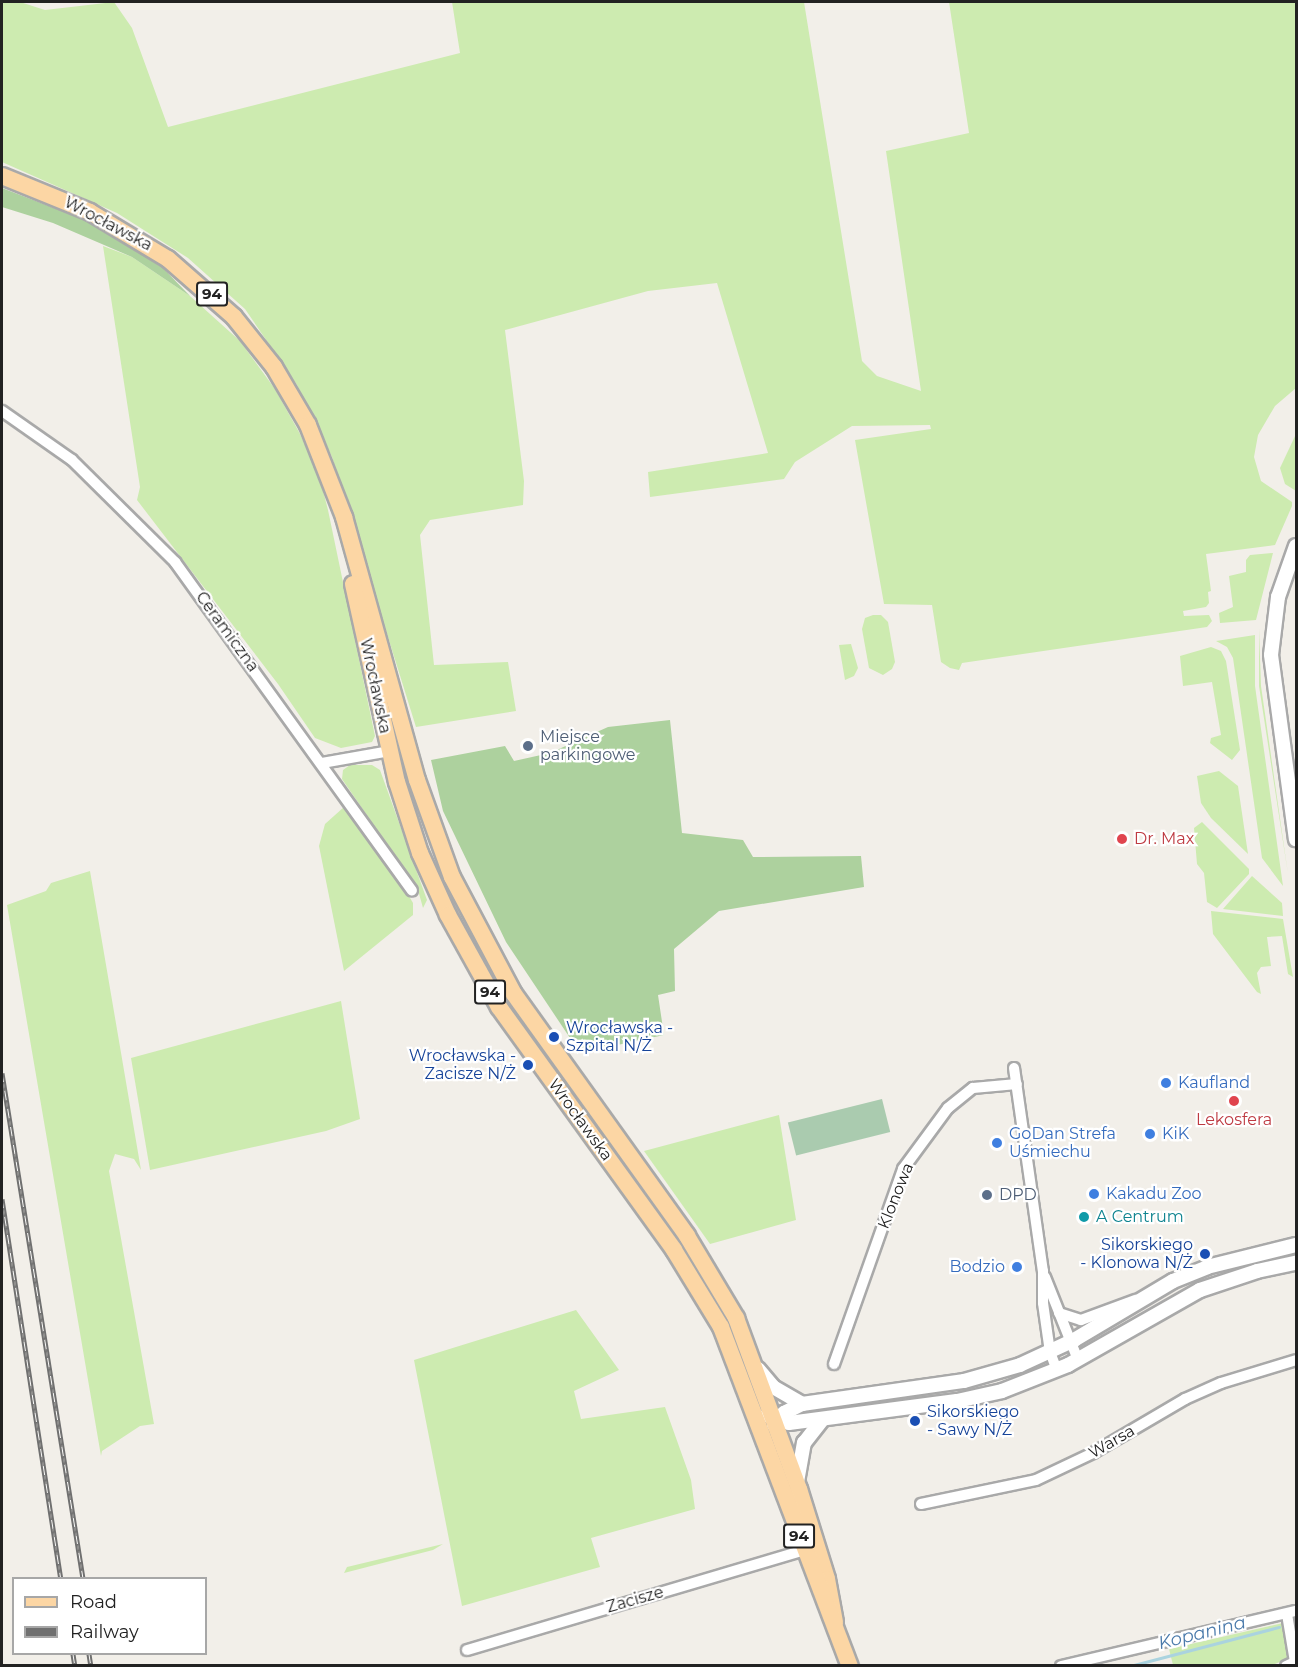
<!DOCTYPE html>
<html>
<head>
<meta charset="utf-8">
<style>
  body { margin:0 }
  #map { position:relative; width:1298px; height:1667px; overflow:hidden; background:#f2efe9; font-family:Montserrat,sans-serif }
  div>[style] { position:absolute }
  .grass>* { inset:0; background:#cdebb0 }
  .forest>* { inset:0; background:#add19e }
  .cemetery>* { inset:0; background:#aacbaf; transform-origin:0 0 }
  .stream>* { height:3px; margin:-1.5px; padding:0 1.5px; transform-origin:1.5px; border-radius:1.5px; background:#aad3df }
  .roads { filter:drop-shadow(2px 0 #a9a9a9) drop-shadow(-2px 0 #a9a9a9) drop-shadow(0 2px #a9a9a9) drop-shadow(0 -2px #a9a9a9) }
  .minor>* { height:10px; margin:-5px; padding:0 5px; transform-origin:5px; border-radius:5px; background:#fff }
  .tertiary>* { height:14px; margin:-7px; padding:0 7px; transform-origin:7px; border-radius:7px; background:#fff }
  .primary>* { height:16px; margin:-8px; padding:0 8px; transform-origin:8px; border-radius:8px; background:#fcd6a4 }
  .rail>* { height:5px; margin-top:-2.5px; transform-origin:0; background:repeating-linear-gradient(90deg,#fff 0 9px,#707070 0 18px); box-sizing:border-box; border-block:2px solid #707070 }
  .dots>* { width:16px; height:16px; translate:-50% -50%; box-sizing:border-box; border:3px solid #fff; border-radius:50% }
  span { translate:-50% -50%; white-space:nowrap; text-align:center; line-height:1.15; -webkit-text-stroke:4.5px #fff; paint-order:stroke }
  .shield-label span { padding:2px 4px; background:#fff; border:2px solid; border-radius:4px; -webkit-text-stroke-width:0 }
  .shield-label { font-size:15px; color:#222; font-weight:700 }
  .street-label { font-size:16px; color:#222 }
  .service-label { font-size:16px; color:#4e5e75 }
  .left { translate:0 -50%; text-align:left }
  .health-label { font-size:16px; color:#be3a42 }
  .transit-label { font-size:16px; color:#164399 }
  .right { translate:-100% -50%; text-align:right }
  .shop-label { font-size:16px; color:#366cbe }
  .culture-label { font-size:16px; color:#0d838f }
  .water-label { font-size:18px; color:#4a7aab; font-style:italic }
  .frame { position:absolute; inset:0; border:3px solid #222; pointer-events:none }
  .legend { position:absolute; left:12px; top:1577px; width:195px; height:78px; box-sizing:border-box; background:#fff; border:2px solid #a7a7a7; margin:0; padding:8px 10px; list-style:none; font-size:18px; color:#222 }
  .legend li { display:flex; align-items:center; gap:12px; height:30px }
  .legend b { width:30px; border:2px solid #a7a7a7 }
</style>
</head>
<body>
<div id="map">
  <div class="grass">
    <div style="clip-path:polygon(2px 2px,20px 2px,45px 10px,114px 2px,132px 28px,168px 127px,460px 53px,452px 2px,804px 2px,862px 361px,877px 376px,921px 391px,886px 151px,969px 133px,949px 2px,1296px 2px,1296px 388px,1275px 406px,1258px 435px,1254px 457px,1261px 481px,1292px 502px,1292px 506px,1275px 545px,1206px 554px,1211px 591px,1208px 592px,1209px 603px,1206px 607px,1183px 611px,1184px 616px,1209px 615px,1212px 621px,1207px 627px,962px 663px,959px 670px,950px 668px,941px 662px,932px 605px,884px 604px,855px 440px,931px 429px,930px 425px,852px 426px,795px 462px,784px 479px,650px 497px,648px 472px,768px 453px,717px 283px,648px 291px,505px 330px,524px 481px,523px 505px,430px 520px,420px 535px,434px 665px,508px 662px,516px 711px,416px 727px,332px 457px,297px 385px,245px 309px,188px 258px,117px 213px,2px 162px)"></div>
    <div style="clip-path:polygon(103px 246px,132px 257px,190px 296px,240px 341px,275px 389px,299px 432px,319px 475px,328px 510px,375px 736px,372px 742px,341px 748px,315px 738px,278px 684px,137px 500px,140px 487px)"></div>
    <div style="clip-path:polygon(1296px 434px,1296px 491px,1285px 484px,1280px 468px)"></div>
    <div style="clip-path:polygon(1273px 553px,1256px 620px,1220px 623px,1219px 613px,1233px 607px,1229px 576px,1246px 572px,1246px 560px,1250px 555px)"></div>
    <div style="clip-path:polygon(873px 615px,881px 615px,888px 622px,895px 662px,892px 669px,883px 675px,869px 668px,862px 629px,865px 618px)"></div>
    <div style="clip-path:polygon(1259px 628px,1261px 686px,1288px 874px,1259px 686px)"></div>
    <div style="clip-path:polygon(1255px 635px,1255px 686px,1283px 886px,1262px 858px,1233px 658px,1227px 647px,1216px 641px)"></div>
    <div style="clip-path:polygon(851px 644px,858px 668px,854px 676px,845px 680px,839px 645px)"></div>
    <div style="clip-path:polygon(1211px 647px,1221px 651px,1226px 661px,1240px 750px,1232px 760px,1210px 743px,1211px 738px,1221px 735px,1212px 682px,1183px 686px,1180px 656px)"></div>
    <div style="clip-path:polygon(350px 765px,372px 765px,380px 770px,427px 900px,423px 908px,418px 890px,342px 779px,343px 770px)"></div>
    <div style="clip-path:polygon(1219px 771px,1238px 786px,1248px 854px,1211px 818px,1201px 803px,1197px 776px)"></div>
    <div style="clip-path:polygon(344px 807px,406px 891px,413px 903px,413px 915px,344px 971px,319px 846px,325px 824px)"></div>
    <div style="clip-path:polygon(1202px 822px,1249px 869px,1249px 874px,1217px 908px,1207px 902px,1204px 873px,1197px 864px,1194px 828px)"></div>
    <div style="clip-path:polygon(90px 871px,141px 1170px,134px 1159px,115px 1154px,109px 1171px,154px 1424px,140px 1426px,102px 1451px,101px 1456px,7px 905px,46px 891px,51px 883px)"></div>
    <div style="clip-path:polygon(1252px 876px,1282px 903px,1283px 916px,1223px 909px)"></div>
    <div style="clip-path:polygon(1211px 911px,1283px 919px,1293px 977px,1288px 974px,1282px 936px,1267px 937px,1271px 966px,1261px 967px,1257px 973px,1261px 994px,1257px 992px,1213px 934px)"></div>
    <div style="clip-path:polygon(341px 1001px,360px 1119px,326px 1131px,150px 1170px,131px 1058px)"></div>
    <div style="clip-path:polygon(779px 1115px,796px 1220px,710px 1244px,644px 1151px)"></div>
    <div style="clip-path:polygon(576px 1310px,619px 1370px,574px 1391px,581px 1419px,665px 1407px,691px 1480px,695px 1509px,591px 1538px,600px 1567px,462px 1606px,414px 1360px)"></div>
    <div style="clip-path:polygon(443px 1544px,433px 1550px,344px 1573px,347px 1567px)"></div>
    <div style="clip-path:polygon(1283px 1623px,1291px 1649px,1287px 1659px,1270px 1666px,1173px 1665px,1169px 1649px)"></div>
  </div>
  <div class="forest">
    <div style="clip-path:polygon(2px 188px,85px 220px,161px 266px,190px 296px,132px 257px,53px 223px,2px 207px)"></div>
    <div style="clip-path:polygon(670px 720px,682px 833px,743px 840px,753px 857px,861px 856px,864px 887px,719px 911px,674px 949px,675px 991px,658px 995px,664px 1035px,580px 1053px,506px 942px,443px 811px,431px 760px,505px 746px,514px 761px,550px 753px,608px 727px)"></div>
  </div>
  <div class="cemetery">
    <div style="left:882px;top:1099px;width:34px;height:97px;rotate:76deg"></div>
  </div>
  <div class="stream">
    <div style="left:1130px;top:1666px;width:154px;rotate:-14.7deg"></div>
  </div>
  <div class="roads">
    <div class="minor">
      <div style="left:2px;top:411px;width:85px;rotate:35deg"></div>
      <div style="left:72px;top:460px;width:145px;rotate:44.7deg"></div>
      <div style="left:175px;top:562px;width:405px;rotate:54.2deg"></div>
      <div style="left:322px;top:763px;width:69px;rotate:-10deg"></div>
      <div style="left:1014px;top:1068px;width:205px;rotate:81.9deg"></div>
      <div style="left:1043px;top:1271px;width:32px;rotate:90deg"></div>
      <div style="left:1043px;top:1303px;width:49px;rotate:81.9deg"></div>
      <div style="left:1050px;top:1352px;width:19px;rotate:69deg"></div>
      <div style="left:1045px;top:1277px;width:89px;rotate:68.3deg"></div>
      <div style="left:1059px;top:1313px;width:23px;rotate:18deg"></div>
      <div style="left:1081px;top:1320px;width:58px;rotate:-20.3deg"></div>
      <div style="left:834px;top:1364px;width:207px;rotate:-70.5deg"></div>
      <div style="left:903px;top:1169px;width:76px;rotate:-53.6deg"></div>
      <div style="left:948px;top:1108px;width:32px;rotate:-39deg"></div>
      <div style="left:973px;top:1088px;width:44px;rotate:-5.2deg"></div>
      <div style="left:921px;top:1504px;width:117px;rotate:-11.8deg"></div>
      <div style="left:1036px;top:1480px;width:63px;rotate:-25.3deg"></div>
      <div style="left:1093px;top:1453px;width:107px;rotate:-30.4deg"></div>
      <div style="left:1185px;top:1399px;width:39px;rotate:-24deg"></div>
      <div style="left:1221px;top:1383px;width:78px;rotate:-17deg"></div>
      <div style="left:467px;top:1650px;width:352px;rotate:-16.5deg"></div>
      <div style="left:1061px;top:1666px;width:241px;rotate:-13.2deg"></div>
      <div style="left:1286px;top:1666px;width:10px;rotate:-24deg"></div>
      <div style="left:1295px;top:1662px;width:49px;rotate:-99.5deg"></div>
    </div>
    <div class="tertiary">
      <div style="left:1296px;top:546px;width:54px;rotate:109.4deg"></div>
      <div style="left:1278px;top:597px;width:58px;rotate:96.9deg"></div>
      <div style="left:1271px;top:655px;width:186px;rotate:82.3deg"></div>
      <div style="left:758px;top:1369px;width:23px;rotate:50deg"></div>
      <div style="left:773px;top:1387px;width:34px;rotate:30deg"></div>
      <div style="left:767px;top:1415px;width:23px;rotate:20deg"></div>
      <div style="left:789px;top:1423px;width:169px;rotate:-7.5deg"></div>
      <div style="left:957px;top:1401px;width:46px;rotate:-12.5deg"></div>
      <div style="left:1002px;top:1391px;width:71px;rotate:-21.5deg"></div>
      <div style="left:1068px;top:1365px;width:152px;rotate:-29.6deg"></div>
      <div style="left:1200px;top:1290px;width:60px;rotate:-18.4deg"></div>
      <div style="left:1257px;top:1271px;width:40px;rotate:-12deg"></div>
      <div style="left:774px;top:1425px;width:16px;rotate:-50deg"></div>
      <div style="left:784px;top:1413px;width:20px;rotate:-27deg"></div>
      <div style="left:802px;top:1404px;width:164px;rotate:-8.1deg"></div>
      <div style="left:964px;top:1381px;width:58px;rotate:-15.9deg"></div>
      <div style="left:1020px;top:1365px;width:60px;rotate:-24.8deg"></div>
      <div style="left:1074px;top:1340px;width:115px;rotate:-30.8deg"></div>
      <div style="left:1173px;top:1281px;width:37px;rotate:-22deg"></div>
      <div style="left:1207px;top:1267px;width:92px;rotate:-13.9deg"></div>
      <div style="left:797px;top:1482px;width:40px;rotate:-80deg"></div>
      <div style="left:804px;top:1443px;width:29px;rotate:-52deg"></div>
    </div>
    <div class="primary">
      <div style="left:2px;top:176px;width:95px;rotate:22.2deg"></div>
      <div style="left:90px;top:212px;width:91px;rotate:31.1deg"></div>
      <div style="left:168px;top:259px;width:88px;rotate:41.3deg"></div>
      <div style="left:234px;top:317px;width:64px;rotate:51.3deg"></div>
      <div style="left:274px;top:367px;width:67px;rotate:59.6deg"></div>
      <div style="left:308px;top:425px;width:99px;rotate:68.6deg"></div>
      <div style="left:344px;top:517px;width:273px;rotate:74.5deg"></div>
      <div style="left:417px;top:780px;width:103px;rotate:70.2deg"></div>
      <div style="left:452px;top:877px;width:132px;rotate:62.1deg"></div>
      <div style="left:514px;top:994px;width:297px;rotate:54.4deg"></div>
      <div style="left:687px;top:1236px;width:96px;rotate:59.1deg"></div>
      <div style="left:736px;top:1318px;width:182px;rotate:69.8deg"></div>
      <div style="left:799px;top:1489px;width:94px;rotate:72.7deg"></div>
      <div style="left:827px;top:1579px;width:44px;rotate:79.5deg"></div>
      <div style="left:353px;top:584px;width:203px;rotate:77.5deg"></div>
      <div style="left:397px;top:782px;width:75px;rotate:72.1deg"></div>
      <div style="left:420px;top:853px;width:68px;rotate:65.7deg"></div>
      <div style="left:448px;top:915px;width:105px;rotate:61deg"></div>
      <div style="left:499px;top:1007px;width:299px;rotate:54.2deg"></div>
      <div style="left:674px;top:1250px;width:90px;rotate:58.6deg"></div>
      <div style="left:721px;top:1327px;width:363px;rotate:69.2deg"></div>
    </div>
  </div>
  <div class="rail">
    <div style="left:2px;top:1073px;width:511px;rotate:80.89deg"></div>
    <div style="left:2px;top:1199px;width:384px;rotate:81.2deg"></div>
    <div style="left:73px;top:1654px;width:12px;rotate:81deg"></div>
    <div style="left:89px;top:1654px;width:12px;rotate:81deg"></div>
  </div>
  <div class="dots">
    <div style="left:528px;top:746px;background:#5c6f8a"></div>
    <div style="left:1122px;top:839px;background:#e0444e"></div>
    <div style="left:554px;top:1037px;background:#1a4fb4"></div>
    <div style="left:528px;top:1065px;background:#1a4fb4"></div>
    <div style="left:1166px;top:1083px;background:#3f7fe0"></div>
    <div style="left:1234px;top:1101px;background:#e0444e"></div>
    <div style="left:1150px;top:1134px;background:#3f7fe0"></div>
    <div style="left:997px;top:1143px;background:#3f7fe0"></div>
    <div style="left:1094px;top:1194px;background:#3f7fe0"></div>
    <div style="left:987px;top:1195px;background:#5c6f8a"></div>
    <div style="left:1084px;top:1217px;background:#0f9aa8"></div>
    <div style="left:1205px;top:1254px;background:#1a4fb4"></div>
    <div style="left:1017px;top:1267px;background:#3f7fe0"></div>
    <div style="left:915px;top:1421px;background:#1a4fb4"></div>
  </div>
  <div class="shield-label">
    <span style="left:212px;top:294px">94</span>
    <span style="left:490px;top:992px">94</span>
    <span style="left:799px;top:1536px">94</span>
  </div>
  <div class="street-label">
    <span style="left:108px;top:224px;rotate:28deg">Wrocławska</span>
    <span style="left:227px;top:632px;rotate:54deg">Ceramiczna</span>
    <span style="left:375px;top:686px;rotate:78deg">Wrocławska</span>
    <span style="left:580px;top:1120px;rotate:54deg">Wrocławska</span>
    <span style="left:896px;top:1196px;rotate:-68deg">Klonowa</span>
    <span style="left:1112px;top:1442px;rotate:-30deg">Warsa</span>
    <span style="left:635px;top:1600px;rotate:-16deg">Zacisze</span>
  </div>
  <div class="service-label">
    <span class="left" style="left:540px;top:746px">Miejsce<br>parkingowe</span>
    <span class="left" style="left:999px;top:1195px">DPD</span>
  </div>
  <div class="health-label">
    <span class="left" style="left:1134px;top:839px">Dr. Max</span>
    <span style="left:1234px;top:1120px">Lekosfera</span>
  </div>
  <div class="transit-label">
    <span class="left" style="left:566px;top:1037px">Wrocławska -<br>Szpital N/Ż</span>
    <span class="right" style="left:516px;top:1065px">Wrocławska -<br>Zacisze N/Ż</span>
    <span class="right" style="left:1193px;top:1254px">Sikorskiego<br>- Klonowa N/Ż</span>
    <span class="left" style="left:927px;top:1421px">Sikorskiego<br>- Sawy N/Ż</span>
  </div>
  <div class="shop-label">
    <span class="left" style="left:1178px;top:1083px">Kaufland</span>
    <span class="left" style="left:1009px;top:1143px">GoDan Strefa<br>Uśmiechu</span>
    <span class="left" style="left:1162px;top:1134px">KiK</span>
    <span class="left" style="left:1106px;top:1194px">Kakadu Zoo</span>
    <span class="right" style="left:1005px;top:1267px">Bodzio</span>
  </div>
  <div class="culture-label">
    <span class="left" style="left:1096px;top:1217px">A Centrum</span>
  </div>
  <div class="water-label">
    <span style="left:1202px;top:1633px;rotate:-14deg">Kopanina</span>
  </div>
  <div class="frame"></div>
  <ul class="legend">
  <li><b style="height:8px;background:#fcd6a4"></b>Road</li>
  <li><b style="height:8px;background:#707070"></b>Railway</li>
  </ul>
</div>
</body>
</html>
